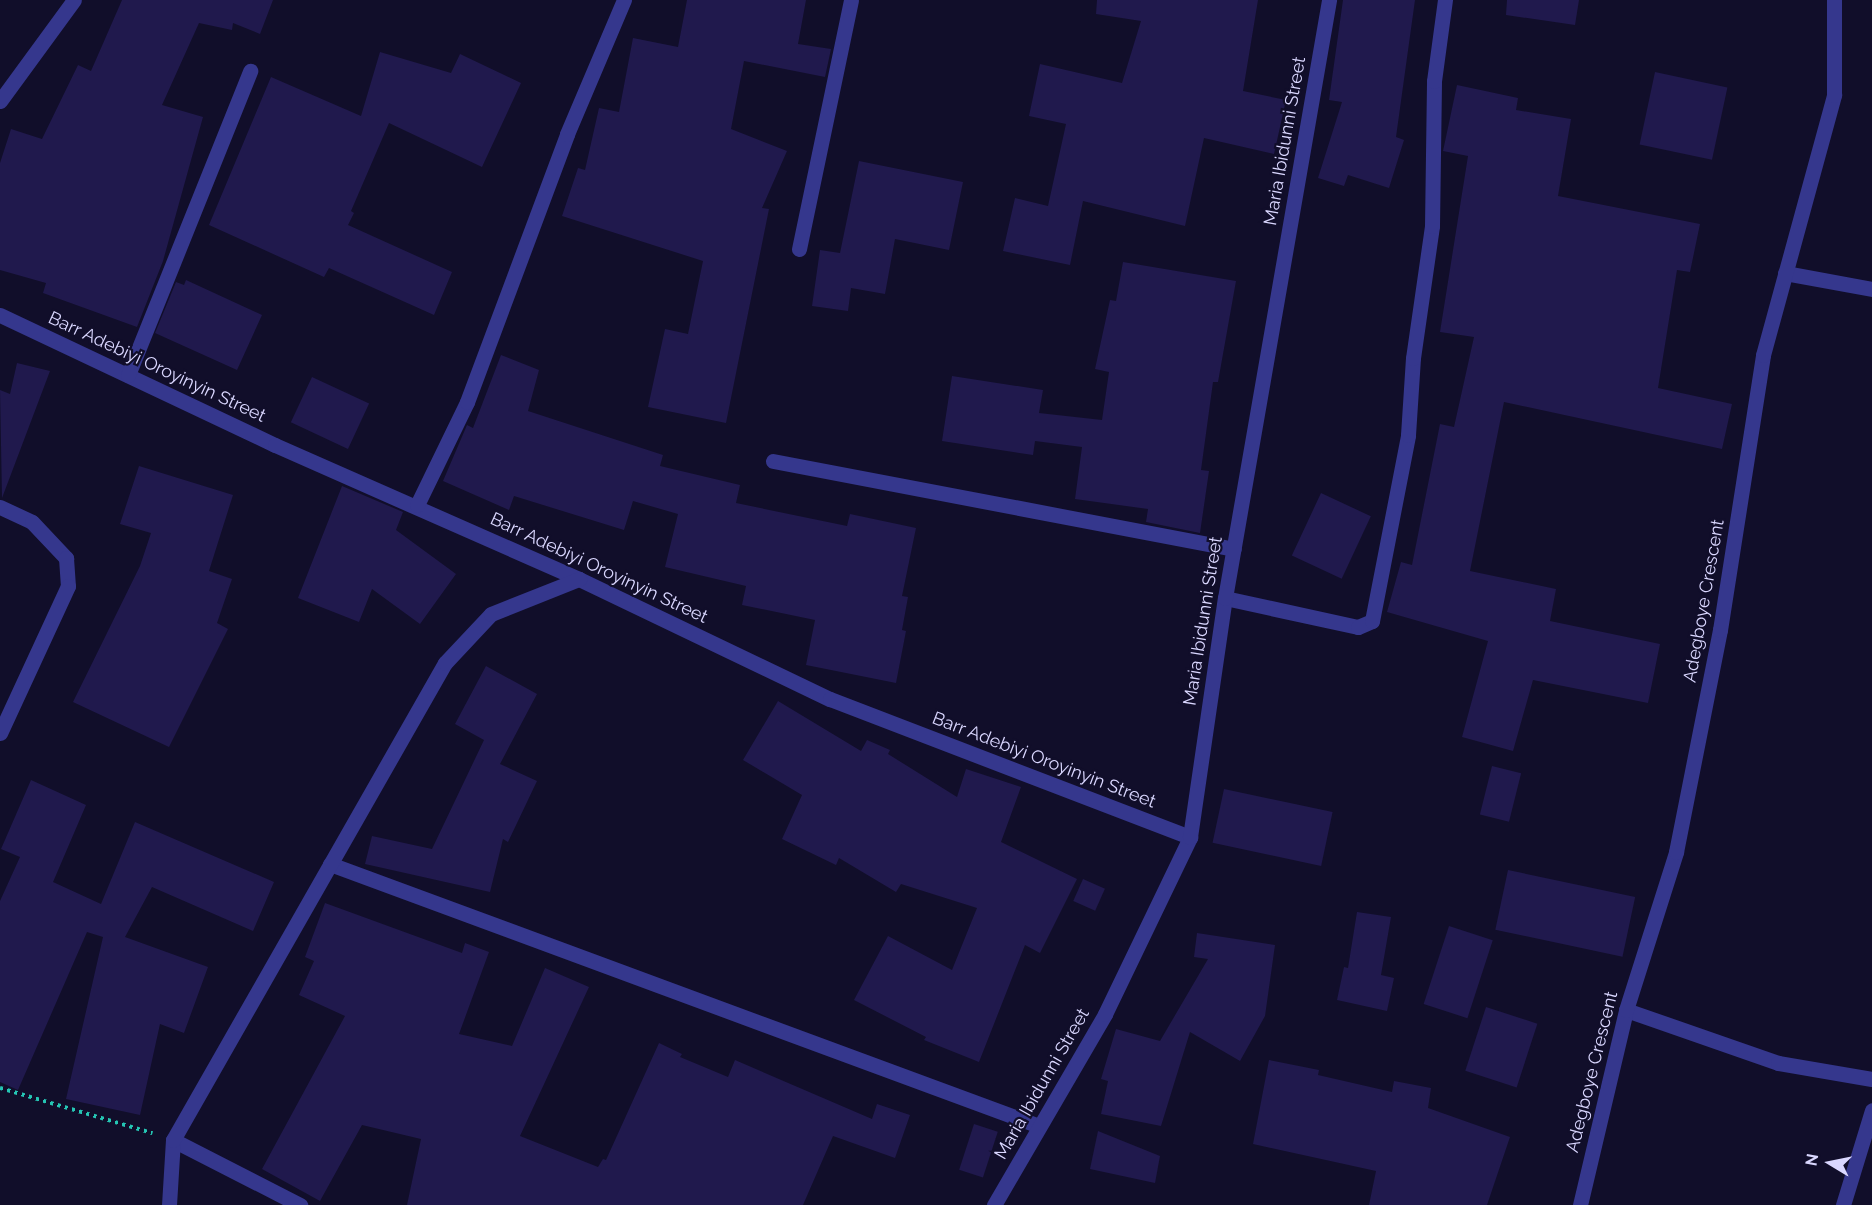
<!DOCTYPE html>
<html>
<head>
<meta charset="utf-8">
<style>
  body { margin:0 }
  #map { position:relative; width:1872px; height:1205px; overflow:hidden; background:#110e2a; font-family:Raleway,sans-serif }
  div>[style] { position:absolute }
  .building>* { inset:0; background:#20194d; transform-origin:0 0 }
  .path>* { height:4px; margin-top:-2px; transform-origin:0; background:repeating-linear-gradient(90deg,#25c5b3 0 3px,transparent 0 7.5px) }
  .street>* { height:15px; margin:-7.5px; padding:0 7.5px; transform-origin:7.5px; border-radius:7.5px; background:#35378d }
  span { translate:-50% -50%; white-space:nowrap; text-align:center; line-height:1.15; -webkit-text-stroke:4.5px #110e2a; paint-order:stroke }
  .street-label { font-size:18px; color:#dad7ff }
  .north { position:absolute; left:1800px; top:1133px; width:60px; height:60px; -webkit-text-stroke:4px #110e2a; paint-order:stroke; rotate:280deg; font-size:16px; font-weight:700; line-height:24px; text-align:center; color:#dad7ff }
  .north::after { content:''; display:block; margin:auto; width:21px; height:27px; background:#dad7ff; clip-path:polygon(50% 0,100% 100%,50% 72%,0 100%) }
</style>
</head>
<body>
<div id="map">
  <div class="building">
    <div style="clip-path:polygon(122px 0,273px 0,260px 34px,233px 23px,232px 30px,199px 23px,162px 105px,203px 117px,163px 261px,137px 327px,43px 293px,46px 283px,0 270px,0 163px,11px 129px,42px 139px,78px 65px,91px 71px)"></div>
    <div style="clip-path:polygon(687px 0,806px 0,798px 44px,831px 49px,825px 77px,744px 61px,731px 129px,787px 151px,762px 208px,769px 209px,726px 423px,648px 407px,665px 329px,688px 334px,703px 261px,562px 216px,578px 168px,585px 170px,599px 108px,619px 112px,633px 38px,678px 47px)"></div>
    <div style="clip-path:polygon(1097px 0,1258px 0,1243px 91px,1286px 100px,1274px 154px,1204px 138px,1185px 226px,1083px 201px,1070px 265px,1003px 251px,1015px 198px,1048px 206px,1066px 124px,1029px 116px,1040px 64px,1122px 83px,1141px 21px,1096px 14px)"></div>
    <div style="clip-path:polygon(1343px 0,1415px 0,1396px 137px,1404px 140px,1389px 188px,1348px 175px,1344px 186px,1318px 178px,1342px 102px,1329px 100px)"></div>
    <div style="clip-path:polygon(1507px 0,1579px 0,1575px 25px,1506px 15px)"></div>
    <div style="clip-path:polygon(380px 52px,451px 73px,460px 54px,521px 83px,482px 167px,389px 123px,351px 211px,354px 213px,348px 225px,452px 272px,434px 315px,329px 268px,324px 277px,209px 225px,271px 77px,361px 116px)"></div>
    <div style="left:1655px;top:72px;width:74px;height:74px;rotate:12deg"></div>
    <div style="clip-path:polygon(1457px 85px,1518px 98px,1516px 110px,1571px 119px,1558px 196px,1700px 224px,1690px 272px,1677px 270px,1658px 388px,1732px 404px,1722px 449px,1504px 402px,1470px 571px,1556px 589px,1550px 621px,1660px 644px,1648px 703px,1533px 680px,1513px 751px,1462px 737px,1488px 641px,1387px 612px,1401px 562px,1412px 565px,1440px 424px,1454px 427px,1474px 337px,1440px 332px,1468px 156px,1443px 151px)"></div>
    <div style="clip-path:polygon(859px 161px,963px 182px,949px 250px,895px 239px,885px 294px,851px 288px,848px 311px,812px 306px,820px 250px,840px 253px)"></div>
    <div style="clip-path:polygon(1123px 262px,1236px 281px,1218px 382px,1213px 382px,1201px 470px,1209px 471px,1200px 533px,1146px 522px,1148px 509px,1075px 499px,1082px 447px,1035px 441px,1033px 455px,942px 441px,952px 376px,1043px 390px,1039px 413px,1102px 420px,1109px 372px,1095px 369px,1110px 300px,1116px 301px)"></div>
    <div style="clip-path:polygon(186px 280px,262px 315px,237px 370px,155px 333px,176px 282px,184px 285px)"></div>
    <div style="clip-path:polygon(501px 355px,539px 370px,528px 411px,663px 455px,660px 466px,740px 485px,736px 503px,847px 526px,850px 514px,916px 528px,902px 596px,908px 597px,902px 630px,906px 631px,896px 683px,806px 665px,815px 620px,742px 605px,746px 586px,665px 567px,678px 514px,633px 501px,624px 530px,514px 496px,509px 510px,443px 481px,467px 425px,473px 428px)"></div>
    <div style="clip-path:polygon(17px 363px,50px 371px,2px 498px,0 390px,10px 394px)"></div>
    <div style="left:312px;top:377px;width:63px;height:50px;rotate:25deg"></div>
    <div style="clip-path:polygon(139px 466px,233px 495px,209px 571px,232px 579px,217px 623px,228px 629px,169px 747px,73px 702px,140px 566px,151px 533px,120px 524px)"></div>
    <div style="clip-path:polygon(342px 486px,403px 512px,396px 530px,456px 574px,420px 624px,372px 589px,359px 622px,298px 598px)"></div>
    <div style="left:1321px;top:493px;width:55px;height:69px;rotate:25deg"></div>
    <div style="clip-path:polygon(486px 666px,537px 694px,500px 764px,537px 781px,508px 842px,503px 839px,490px 892px,365px 864px,372px 836px,432px 849px,484px 740px,455px 724px)"></div>
    <div style="clip-path:polygon(778px 701px,861px 751px,867px 740px,890px 750px,888px 754px,957px 797px,966px 769px,1021px 787px,1001px 842px,1077px 879px,1040px 953px,1025px 945px,979px 1062px,924px 1040px,926px 1037px,854px 1000px,888px 936px,952px 970px,977px 908px,901px 884px,896px 892px,839px 858px,836px 865px,782px 839px,802px 795px,743px 760px)"></div>
    <div style="left:1492px;top:766px;width:30px;height:50px;rotate:14deg"></div>
    <div style="clip-path:polygon(31px 780px,86px 805px,53px 882px,101px 904px,135px 822px,274px 882px,253px 931px,152px 887px,125px 937px,208px 967px,184px 1033px,160px 1024px,140px 1115px,66px 1099px,103px 937px,87px 932px,18px 1090px,0 1082px,0 901px,20px 857px,1px 849px)"></div>
    <div style="left:1224px;top:789px;width:111px;height:55px;rotate:12deg"></div>
    <div style="left:1508px;top:870px;width:130px;height:61px;rotate:12deg"></div>
    <div style="left:1083px;top:879px;width:24px;height:24px;rotate:24deg"></div>
    <div style="clip-path:polygon(325px 903px,462px 953px,465px 943px,489px 952px,459px 1034px,512px 1046px,545px 968px,589px 987px,520px 1136px,598px 1167px,603px 1159px,606px 1160px,659px 1043px,682px 1054px,680px 1057px,728px 1077px,735px 1060px,872px 1119px,877px 1104px,910px 1115px,895px 1158px,833px 1136px,803px 1205px,407px 1205px,421px 1139px,362px 1125px,320px 1201px,262px 1169px,345px 1016px,299px 995px,314px 961px,305px 957px)"></div>
    <div style="clip-path:polygon(1357px 912px,1391px 917px,1381px 975px,1394px 978px,1387px 1011px,1337px 1000px,1344px 967px,1348px 968px)"></div>
    <div style="left:1449px;top:926px;width:46px;height:82px;rotate:18deg"></div>
    <div style="clip-path:polygon(1197px 933px,1275px 945px,1265px 1016px,1240px 1061px,1190px 1032px,1161px 1126px,1101px 1114px,1108px 1081px,1101px 1079px,1116px 1029px,1160px 1041px,1208px 959px,1194px 957px)"></div>
    <div style="left:1486px;top:1007px;width:54px;height:67px;rotate:18deg"></div>
    <div style="clip-path:polygon(1269px 1060px,1319px 1070px,1318px 1075px,1392px 1092px,1394px 1081px,1431px 1088px,1428px 1108px,1510px 1137px,1487px 1205px,1369px 1205px,1376px 1171px,1253px 1144px)"></div>
    <div style="left:974px;top:1124px;width:25px;height:48px;rotate:18deg"></div>
    <div style="clip-path:polygon(1098px 1131px,1160px 1156px,1155px 1183px,1090px 1169px)"></div>
  </div>
  <div class="path">
    <div style="left:0;top:1088px;width:159px;rotate:16.5deg"></div>
  </div>
  <div class="street">
    <div style="left:0;top:101px;width:125px;rotate:-53.8deg"></div>
    <div style="left:799px;top:249px;width:254px;rotate:-78.2deg"></div>
    <div style="left:1785px;top:273px;width:88px;rotate:10.4deg"></div>
    <div style="left:0;top:315px;width:304px;rotate:25.3deg"></div>
    <div style="left:275px;top:445px;width:332px;rotate:23.8deg"></div>
    <div style="left:579px;top:579px;width:278px;rotate:25.6deg"></div>
    <div style="left:830px;top:699px;width:386px;rotate:21deg"></div>
    <div style="left:128px;top:375px;width:328px;rotate:-68.1deg"></div>
    <div style="left:773px;top:461px;width:469px;rotate:10.8deg"></div>
    <div style="left:417px;top:505px;width:114px;rotate:-64.1deg"></div>
    <div style="left:467px;top:402px;width:286px;rotate:-69.5deg"></div>
    <div style="left:567px;top:134px;width:146px;rotate:-67deg"></div>
    <div style="left:0;top:507px;width:35px;rotate:25deg"></div>
    <div style="left:32px;top:522px;width:50px;rotate:46.6deg"></div>
    <div style="left:66px;top:558px;width:28px;rotate:86deg"></div>
    <div style="left:68px;top:586px;width:162px;rotate:114.8deg"></div>
    <div style="left:1225px;top:598px;width:136px;rotate:12.3deg"></div>
    <div style="left:1358px;top:627px;width:15px;rotate:-23deg"></div>
    <div style="left:1372px;top:621px;width:189px;rotate:-79deg"></div>
    <div style="left:1408px;top:435px;width:77px;rotate:-86.3deg"></div>
    <div style="left:1413px;top:358px;width:133px;rotate:-81.8deg"></div>
    <div style="left:1432px;top:226px;width:145px;rotate:-89.2deg"></div>
    <div style="left:1434px;top:81px;width:82px;rotate:-82.3deg"></div>
    <div style="left:330px;top:864px;width:756px;rotate:20.28deg"></div>
    <div style="left:1626px;top:1010px;width:161px;rotate:19.2deg"></div>
    <div style="left:1778px;top:1063px;width:95px;rotate:9.7deg"></div>
    <div style="left:173px;top:1140px;width:143px;rotate:27.1deg"></div>
    <div style="left:169px;top:1205px;width:65px;rotate:-86.5deg"></div>
    <div style="left:173px;top:1140px;width:549px;rotate:-60.31deg"></div>
    <div style="left:445px;top:663px;width:67px;rotate:-46.8deg"></div>
    <div style="left:491px;top:614px;width:95px;rotate:-21.7deg"></div>
    <div style="left:994px;top:1205px;width:221px;rotate:-59.8deg"></div>
    <div style="left:1105px;top:1014px;width:196px;rotate:-64.3deg"></div>
    <div style="left:1190px;top:837px;width:242px;rotate:-81.7deg"></div>
    <div style="left:1225px;top:598px;width:607px;rotate:-80.13deg"></div>
    <div style="left:1580px;top:1205px;width:200px;rotate:-76.7deg"></div>
    <div style="left:1626px;top:1010px;width:166px;rotate:-72.4deg"></div>
    <div style="left:1676px;top:852px;width:226px;rotate:-78.8deg"></div>
    <div style="left:1720px;top:630px;width:278px;rotate:-81.1deg"></div>
    <div style="left:1763px;top:355px;width:270px;rotate:-74.7deg"></div>
    <div style="left:1834px;top:95px;width:95px;rotate:-90deg"></div>
    <div style="left:1843px;top:1205px;width:99px;rotate:-73deg"></div>
  </div>
  <div class="street-label">
    <span style="left:1285px;top:141px;rotate:-80deg">Maria Ibidunni Street</span>
    <span style="left:157px;top:367px;rotate:25deg">Barr Adebiyi Oroyinyin Street</span>
    <span style="left:599px;top:568px;rotate:25deg">Barr Adebiyi Oroyinyin Street</span>
    <span style="left:1704px;top:601px;rotate:-80deg">Adegboye Crescent</span>
    <span style="left:1203px;top:621px;rotate:-81deg">Maria Ibidunni Street</span>
    <span style="left:1044px;top:760px;rotate:21deg">Barr Adebiyi Oroyinyin Street</span>
    <span style="left:1592px;top:1072px;rotate:-76deg">Adegboye Crescent</span>
    <span style="left:1042px;top:1084px;rotate:-60deg">Maria Ibidunni Street</span>
  </div>
  <div class="north">N</div>
</div>
</body>
</html>
